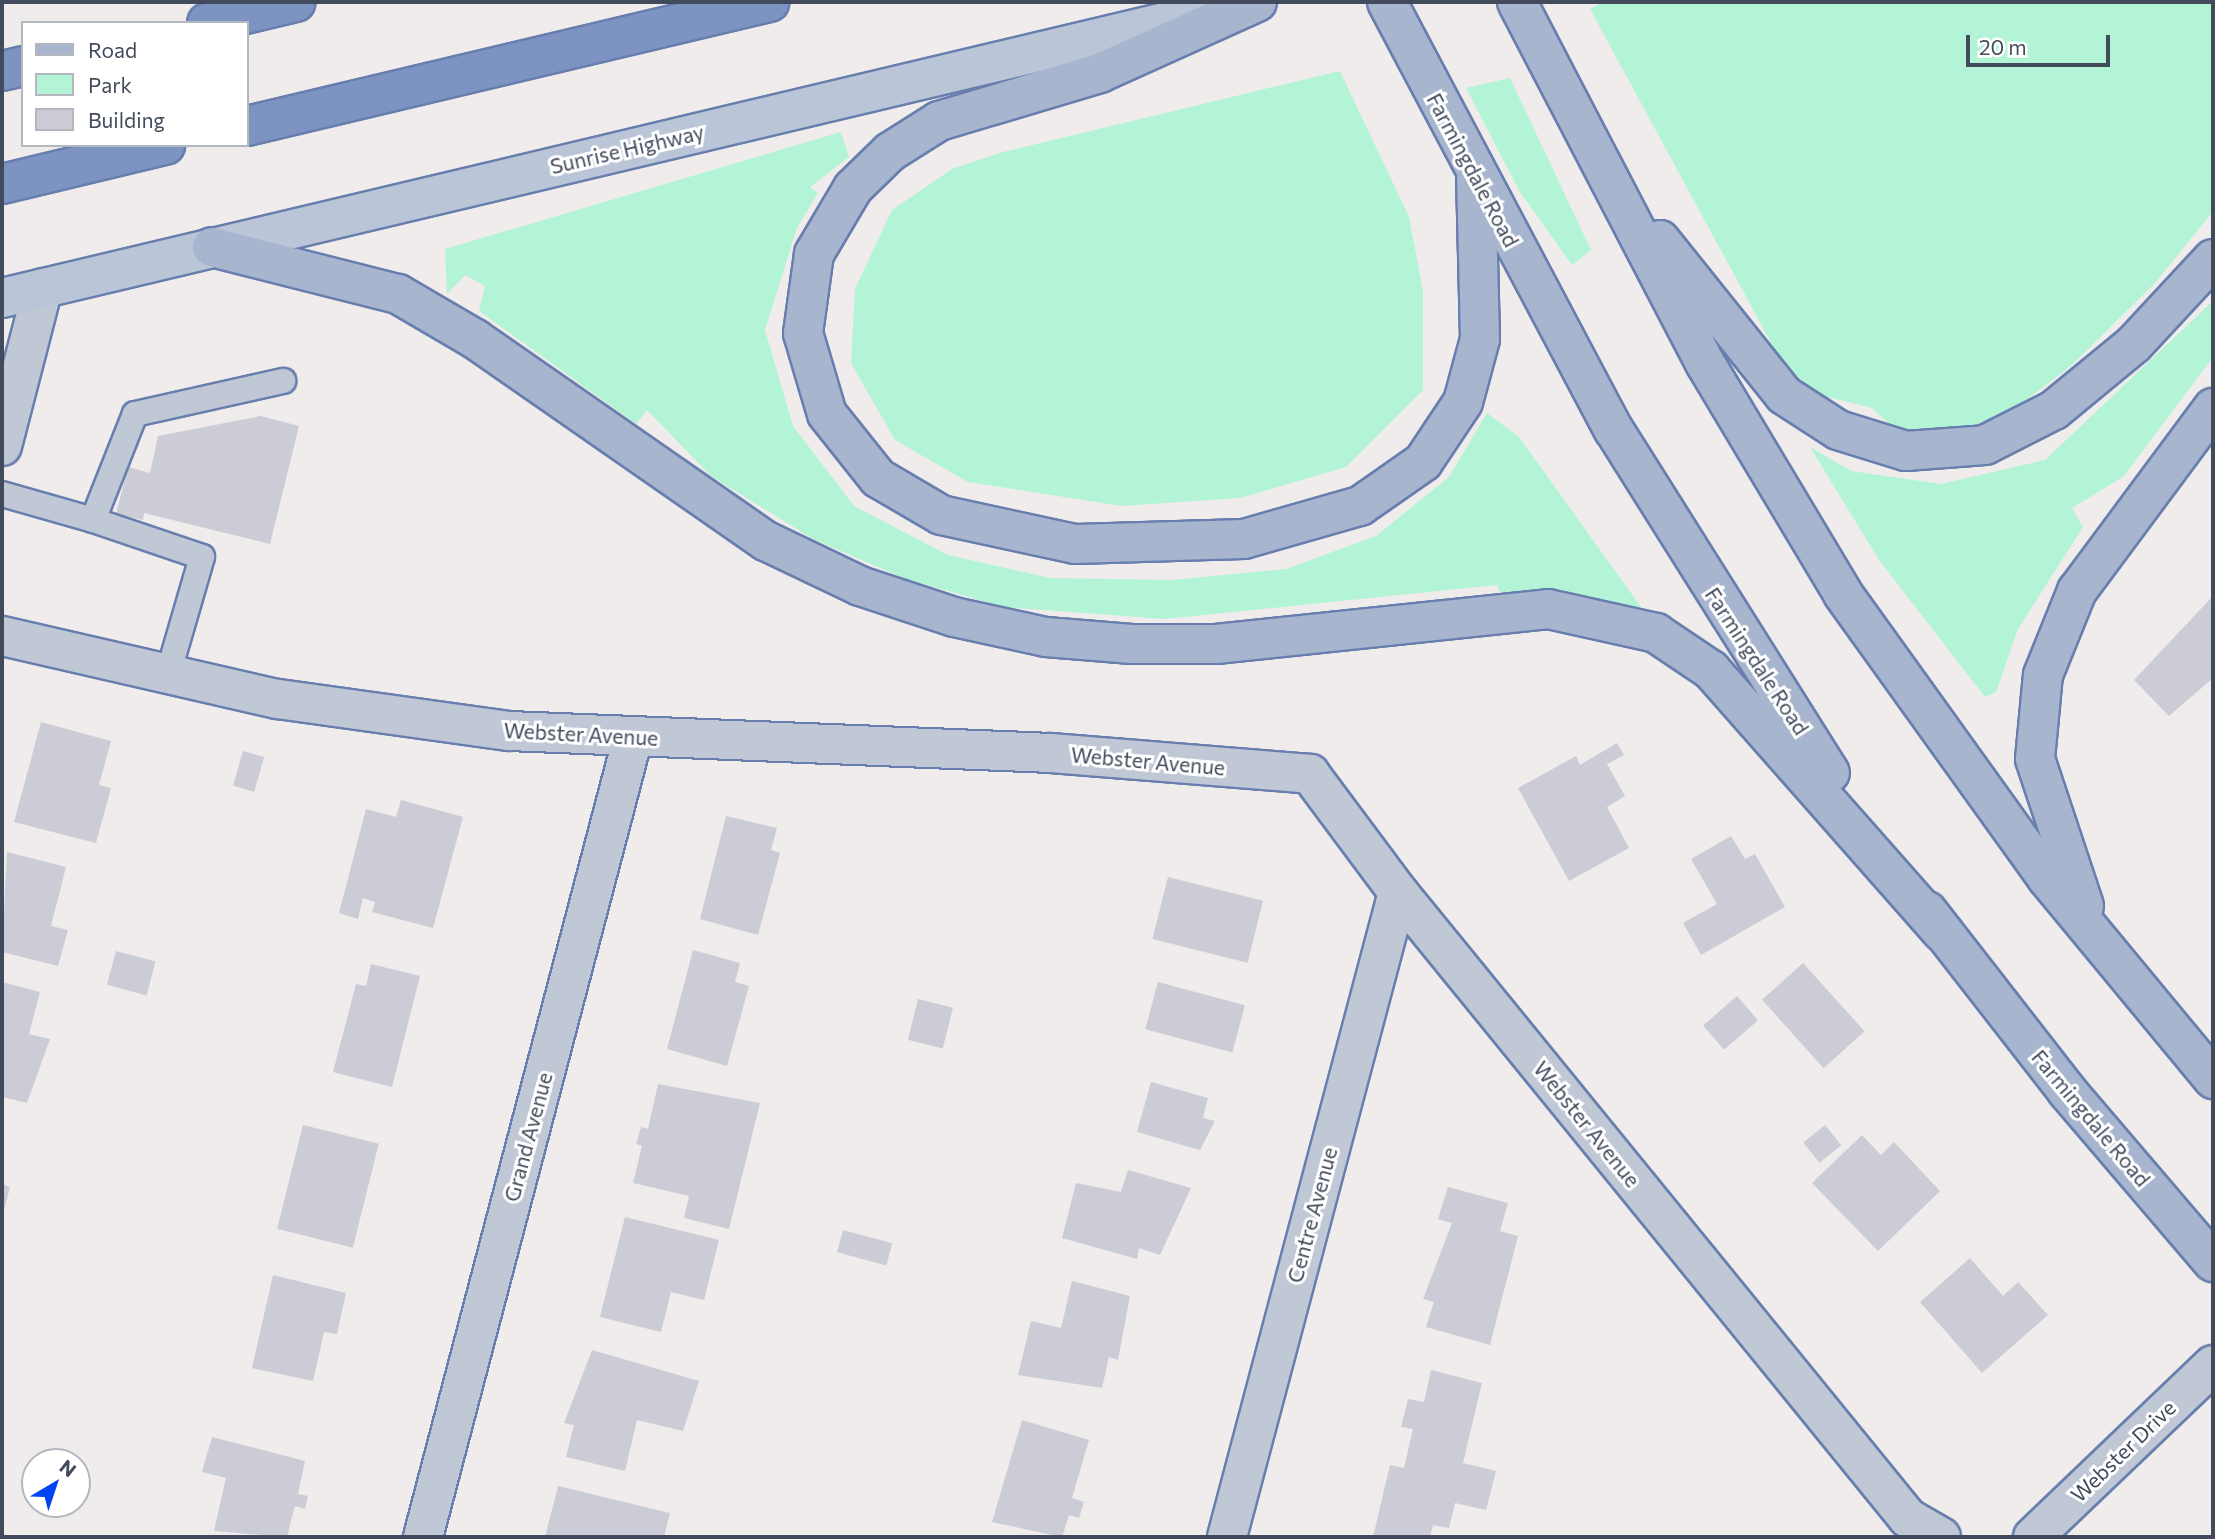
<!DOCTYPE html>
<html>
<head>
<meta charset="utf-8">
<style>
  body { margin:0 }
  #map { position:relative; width:2215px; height:1539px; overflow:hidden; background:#efeceb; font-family:Commissioner,sans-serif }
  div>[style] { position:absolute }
  .green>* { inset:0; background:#b3f4d7 }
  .building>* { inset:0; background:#cbccd5; transform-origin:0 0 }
  .roads { filter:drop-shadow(2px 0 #687eae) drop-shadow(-2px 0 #687eae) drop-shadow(0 2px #687eae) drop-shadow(0 -2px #687eae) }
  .lane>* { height:24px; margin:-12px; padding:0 12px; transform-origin:12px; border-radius:12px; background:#c0c8d6 }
  .street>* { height:38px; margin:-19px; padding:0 19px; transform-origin:19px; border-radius:19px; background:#c0c8d6 }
  .secondary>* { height:38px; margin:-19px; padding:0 19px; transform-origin:19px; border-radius:19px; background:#bbc5d8 }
  .primary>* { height:38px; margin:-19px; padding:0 19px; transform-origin:19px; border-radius:19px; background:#a7b5cf }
  .highway>* { height:38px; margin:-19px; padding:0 19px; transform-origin:19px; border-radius:19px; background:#7d93c2 }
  span { translate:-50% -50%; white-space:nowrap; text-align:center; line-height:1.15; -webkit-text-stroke:6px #fff; paint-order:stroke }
  .street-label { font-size:21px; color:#424b5c }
  .frame { position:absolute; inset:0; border:4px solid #424b5c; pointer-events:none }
  .legend { position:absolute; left:21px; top:21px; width:228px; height:126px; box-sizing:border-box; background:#fff; border:2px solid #b3b7be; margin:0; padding:9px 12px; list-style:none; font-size:21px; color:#424b5c }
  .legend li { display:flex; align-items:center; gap:14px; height:35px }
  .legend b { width:35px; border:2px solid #b3b7be }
  .north { position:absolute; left:21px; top:1448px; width:70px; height:70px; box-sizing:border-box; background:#fff; border:2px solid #b3b7be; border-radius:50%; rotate:39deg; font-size:19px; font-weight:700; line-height:28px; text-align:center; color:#424b5c }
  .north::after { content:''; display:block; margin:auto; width:24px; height:32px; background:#0344f2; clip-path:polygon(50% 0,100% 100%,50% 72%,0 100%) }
  .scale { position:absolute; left:1966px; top:35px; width:144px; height:32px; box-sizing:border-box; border:4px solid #424b5c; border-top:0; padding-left:9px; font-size:21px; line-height:24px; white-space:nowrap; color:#424b5c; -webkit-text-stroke:5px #fff; paint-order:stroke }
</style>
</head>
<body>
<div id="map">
  <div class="green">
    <div style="clip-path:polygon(1603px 2px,2213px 2px,2213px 211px,2156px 282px,2071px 366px,2005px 416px,1953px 434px,1900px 434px,1872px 408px,1816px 394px,1781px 361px,1590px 9px)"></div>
    <div style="clip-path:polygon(1340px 71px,1409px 217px,1423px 291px,1423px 390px,1346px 467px,1240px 498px,1122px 506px,968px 482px,895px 440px,851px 363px,855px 289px,892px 210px,952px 169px,1003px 152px)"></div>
    <div style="clip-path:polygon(1510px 78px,1591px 250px,1572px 265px,1520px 192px,1466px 88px)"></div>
    <div style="clip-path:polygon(841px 132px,849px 157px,810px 187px,818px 193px,797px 228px,765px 330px,793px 426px,854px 506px,948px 555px,1050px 578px,1172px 580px,1286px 569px,1376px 536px,1449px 477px,1487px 413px,1519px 437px,1651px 621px,1591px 598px,1500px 592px,1497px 585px,1165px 619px,1004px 607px,906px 579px,813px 539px,711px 476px,647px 410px,636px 424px,479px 311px,485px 286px,465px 275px,447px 294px,445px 249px)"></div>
    <div style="clip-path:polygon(2213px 301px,2213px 357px,2123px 477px,2072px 508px,2083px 527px,2018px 629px,1996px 692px,1985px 697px,1879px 560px,1810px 447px,1851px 471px,1941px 484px,2045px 460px)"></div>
  </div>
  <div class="building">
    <div style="clip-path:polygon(261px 416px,299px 426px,270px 544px,144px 513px,143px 520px,116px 514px,128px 467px,150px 473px,158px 436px)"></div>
    <div style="clip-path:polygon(2213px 596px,2213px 678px,2169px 716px,2134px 680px)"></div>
    <div style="clip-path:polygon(41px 722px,111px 741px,99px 785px,111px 788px,96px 843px,14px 822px)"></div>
    <div style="clip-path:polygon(1617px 743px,1624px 755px,1607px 764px,1625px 796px,1607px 807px,1629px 848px,1569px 881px,1518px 788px,1576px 756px,1580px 765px)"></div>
    <div style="left:243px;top:751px;width:22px;height:36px;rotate:16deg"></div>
    <div style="clip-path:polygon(401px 800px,463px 817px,433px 928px,372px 912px,375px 902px,363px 898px,358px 919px,339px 913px,366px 809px,396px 817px)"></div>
    <div style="clip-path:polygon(726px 816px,777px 828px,771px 850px,780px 853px,758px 935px,700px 919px)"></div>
    <div style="clip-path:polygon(1731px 836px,1745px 859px,1755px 854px,1785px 907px,1701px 955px,1683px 923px,1717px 904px,1691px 859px)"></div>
    <div style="clip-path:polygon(7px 852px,66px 867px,51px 926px,68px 930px,58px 966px,2px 952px)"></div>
    <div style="left:1168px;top:877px;width:98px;height:64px;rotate:14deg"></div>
    <div style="clip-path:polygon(693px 950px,740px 963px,735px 982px,749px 986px,727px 1066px,667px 1049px)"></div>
    <div style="left:116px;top:951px;width:41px;height:35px;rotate:15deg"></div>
    <div style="left:1803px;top:963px;width:92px;height:55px;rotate:48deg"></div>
    <div style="clip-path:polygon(371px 964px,420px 976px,392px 1087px,333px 1072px,356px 984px,366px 986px)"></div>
    <div style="clip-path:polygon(2px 982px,40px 992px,29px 1034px,50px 1039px,27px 1103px,2px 1097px)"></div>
    <div style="left:1158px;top:982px;width:90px;height:49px;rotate:15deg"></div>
    <div style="left:1737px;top:996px;width:32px;height:45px;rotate:49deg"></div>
    <div style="left:918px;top:999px;width:36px;height:42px;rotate:14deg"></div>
    <div style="clip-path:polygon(1151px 1082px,1208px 1098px,1203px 1118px,1215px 1121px,1200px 1150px,1137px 1132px)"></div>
    <div style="clip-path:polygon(658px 1084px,760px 1103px,729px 1229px,684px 1218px,689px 1196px,633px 1183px,642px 1146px,636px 1144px,641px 1127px,648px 1129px)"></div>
    <div style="left:303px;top:1125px;width:78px;height:107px;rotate:14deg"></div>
    <div style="left:1825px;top:1125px;width:26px;height:28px;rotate:51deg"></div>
    <div style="clip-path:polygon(1862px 1135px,1881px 1155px,1894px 1142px,1940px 1191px,1878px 1251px,1812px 1183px)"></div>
    <div style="clip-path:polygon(1128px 1170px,1191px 1188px,1160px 1255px,1139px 1248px,1137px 1259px,1062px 1238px,1076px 1183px,1121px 1192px)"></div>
    <div style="clip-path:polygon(2px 1184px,10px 1187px,3px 1214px,2px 1214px)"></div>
    <div style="clip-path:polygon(1448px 1187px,1508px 1203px,1500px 1231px,1518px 1236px,1490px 1345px,1426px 1327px,1434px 1302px,1423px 1299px,1452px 1223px,1438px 1219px)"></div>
    <div style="clip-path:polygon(625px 1217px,719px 1240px,704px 1300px,671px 1292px,661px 1332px,600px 1317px)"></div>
    <div style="left:843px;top:1230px;width:51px;height:23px;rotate:15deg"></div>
    <div style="clip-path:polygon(1970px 1258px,2003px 1296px,2018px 1282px,2048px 1315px,1982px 1373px,1920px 1302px)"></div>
    <div style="clip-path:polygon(273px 1275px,346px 1293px,337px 1334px,324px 1332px,313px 1381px,252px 1368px)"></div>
    <div style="clip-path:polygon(1072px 1281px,1130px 1296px,1118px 1360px,1109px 1357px,1102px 1388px,1018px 1375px,1031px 1321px,1061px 1328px)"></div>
    <div style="clip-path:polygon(592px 1350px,699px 1381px,683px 1431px,637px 1420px,625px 1471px,566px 1457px,574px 1425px,564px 1423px)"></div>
    <div style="clip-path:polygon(1431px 1370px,1482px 1383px,1463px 1463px,1496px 1471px,1486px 1510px,1455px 1503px,1449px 1528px,1433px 1525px,1430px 1537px,1373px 1537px,1390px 1465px,1404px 1468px,1413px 1429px,1401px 1427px,1408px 1399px,1424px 1402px)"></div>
    <div style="clip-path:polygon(1022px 1420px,1089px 1440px,1072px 1498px,1084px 1502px,1079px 1518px,1069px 1515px,1062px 1537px,992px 1522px)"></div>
    <div style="clip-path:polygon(212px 1437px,305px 1461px,298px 1494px,308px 1496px,305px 1509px,295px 1506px,287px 1537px,214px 1531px,226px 1478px,202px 1472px)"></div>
    <div style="clip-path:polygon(558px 1486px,670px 1513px,664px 1537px,545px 1537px)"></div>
  </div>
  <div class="roads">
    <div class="lane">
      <div style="left:2px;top:494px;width:95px;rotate:15.9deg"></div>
      <div style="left:93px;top:520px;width:114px;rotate:-68.4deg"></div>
      <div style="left:135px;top:414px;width:152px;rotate:-12.6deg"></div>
      <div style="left:93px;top:520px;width:115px;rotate:18.7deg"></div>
      <div style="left:202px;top:557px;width:122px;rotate:106.2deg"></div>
    </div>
    <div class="street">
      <div style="left:2px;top:446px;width:163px;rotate:-75.5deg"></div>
      <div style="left:2px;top:636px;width:283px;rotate:12.9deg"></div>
      <div style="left:278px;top:699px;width:233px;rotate:7.9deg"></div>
      <div style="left:509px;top:731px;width:542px;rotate:2.32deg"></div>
      <div style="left:1051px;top:753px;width:260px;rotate:4.6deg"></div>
      <div style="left:1310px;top:774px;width:147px;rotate:53.3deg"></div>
      <div style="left:1398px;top:892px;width:807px;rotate:50.83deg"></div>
      <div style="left:1908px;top:1518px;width:38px;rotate:30deg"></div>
      <div style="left:423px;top:1537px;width:827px;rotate:-75.29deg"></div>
      <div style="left:1227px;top:1537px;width:667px;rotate:-75.15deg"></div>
      <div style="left:2033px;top:1537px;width:249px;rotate:-43.7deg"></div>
    </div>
    <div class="secondary">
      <div style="left:2px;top:298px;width:1248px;rotate:-13.35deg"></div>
    </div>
    <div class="primary">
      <div style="left:1257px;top:2px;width:172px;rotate:155.7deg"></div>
      <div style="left:1100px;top:73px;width:168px;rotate:163.4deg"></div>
      <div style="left:939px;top:121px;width:58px;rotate:147.7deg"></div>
      <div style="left:890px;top:152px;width:52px;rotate:135.8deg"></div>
      <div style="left:853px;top:188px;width:77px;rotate:120.6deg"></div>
      <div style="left:814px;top:254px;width:80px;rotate:97.9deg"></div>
      <div style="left:803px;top:333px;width:84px;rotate:73.5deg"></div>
      <div style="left:827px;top:414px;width:82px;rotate:51.4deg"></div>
      <div style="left:878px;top:478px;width:73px;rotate:30.4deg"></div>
      <div style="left:941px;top:515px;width:137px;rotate:12.2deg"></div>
      <div style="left:1075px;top:544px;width:169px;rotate:-1.7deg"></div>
      <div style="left:1244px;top:539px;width:121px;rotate:-15.9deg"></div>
      <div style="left:1360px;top:506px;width:77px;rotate:-34.9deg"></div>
      <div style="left:1423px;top:462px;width:72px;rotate:-56.3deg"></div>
      <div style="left:1463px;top:402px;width:65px;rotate:-74.9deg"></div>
      <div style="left:1480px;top:339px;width:159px;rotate:-91.4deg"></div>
      <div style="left:1387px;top:2px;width:484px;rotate:62.1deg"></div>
      <div style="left:1614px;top:430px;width:405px;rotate:57.8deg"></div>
      <div style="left:1517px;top:2px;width:407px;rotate:62.5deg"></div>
      <div style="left:1705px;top:363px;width:269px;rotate:59.1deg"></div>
      <div style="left:1843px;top:594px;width:350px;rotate:54.3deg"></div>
      <div style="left:2047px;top:878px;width:261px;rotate:50.4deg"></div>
      <div style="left:1660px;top:240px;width:198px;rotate:51.3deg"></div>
      <div style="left:1784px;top:395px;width:64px;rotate:32.9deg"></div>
      <div style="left:1838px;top:430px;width:71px;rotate:17.2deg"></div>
      <div style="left:1906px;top:451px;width:79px;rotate:-4.3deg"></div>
      <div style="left:1985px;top:445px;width:77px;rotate:-26.9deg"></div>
      <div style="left:2054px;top:410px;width:104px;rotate:-39.5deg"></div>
      <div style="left:2134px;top:344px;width:116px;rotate:-47.1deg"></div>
      <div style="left:212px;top:247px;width:192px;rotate:14.2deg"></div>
      <div style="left:398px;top:294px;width:89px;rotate:30.3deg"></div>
      <div style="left:475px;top:339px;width:354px;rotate:34.8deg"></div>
      <div style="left:766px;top:541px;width:104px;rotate:25.6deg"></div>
      <div style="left:860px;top:586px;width:99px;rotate:18.3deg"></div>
      <div style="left:954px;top:617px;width:94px;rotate:12.3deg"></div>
      <div style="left:1046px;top:637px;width:86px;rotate:4.7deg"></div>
      <div style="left:1132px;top:644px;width:84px"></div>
      <div style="left:1216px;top:644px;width:334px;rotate:-6deg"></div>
      <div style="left:1548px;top:609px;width:111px;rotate:12.5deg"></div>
      <div style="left:1656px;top:633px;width:66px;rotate:33.9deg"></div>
      <div style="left:1711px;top:670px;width:349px;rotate:48.6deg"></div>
      <div style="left:2084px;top:906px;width:155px;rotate:-108.4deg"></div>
      <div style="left:2035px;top:759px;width:84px;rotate:-84.6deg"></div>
      <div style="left:2043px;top:675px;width:91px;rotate:-68deg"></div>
      <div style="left:2077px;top:591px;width:228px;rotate:-53.4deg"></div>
      <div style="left:1927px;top:911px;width:228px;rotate:52.1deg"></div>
      <div style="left:2067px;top:1091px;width:225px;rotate:49.5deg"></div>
    </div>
    <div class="highway">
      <div style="left:207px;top:23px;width:91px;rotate:-13.3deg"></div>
      <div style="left:2px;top:71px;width:22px;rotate:-13deg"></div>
      <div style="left:247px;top:126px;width:537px;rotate:-13.36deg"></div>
      <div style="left:2px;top:184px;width:168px;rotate:-13.5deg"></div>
    </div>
  </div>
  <div class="street-label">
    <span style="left:627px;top:149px;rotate:-13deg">Sunrise Highway</span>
    <span style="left:1473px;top:170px;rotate:62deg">Farmingdale Road</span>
    <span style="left:1757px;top:661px;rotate:57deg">Farmingdale Road</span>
    <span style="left:581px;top:734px;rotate:3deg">Webster Avenue</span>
    <span style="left:1148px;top:761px;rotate:5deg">Webster Avenue</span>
    <span style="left:2091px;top:1118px;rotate:50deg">Farmingdale Road</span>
    <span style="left:1587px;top:1124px;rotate:51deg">Webster Avenue</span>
    <span style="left:528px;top:1137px;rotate:-75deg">Grand Avenue</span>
    <span style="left:1312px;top:1215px;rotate:-75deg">Centre Avenue</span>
    <span style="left:2123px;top:1451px;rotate:-44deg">Webster Drive</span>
  </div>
  <div class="frame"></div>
  <ul class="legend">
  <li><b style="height:9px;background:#a7b5cf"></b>Road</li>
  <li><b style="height:19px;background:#b3f4d7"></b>Park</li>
  <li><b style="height:19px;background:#cbccd5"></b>Building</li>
  </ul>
  <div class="north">N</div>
  <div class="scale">20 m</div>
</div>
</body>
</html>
